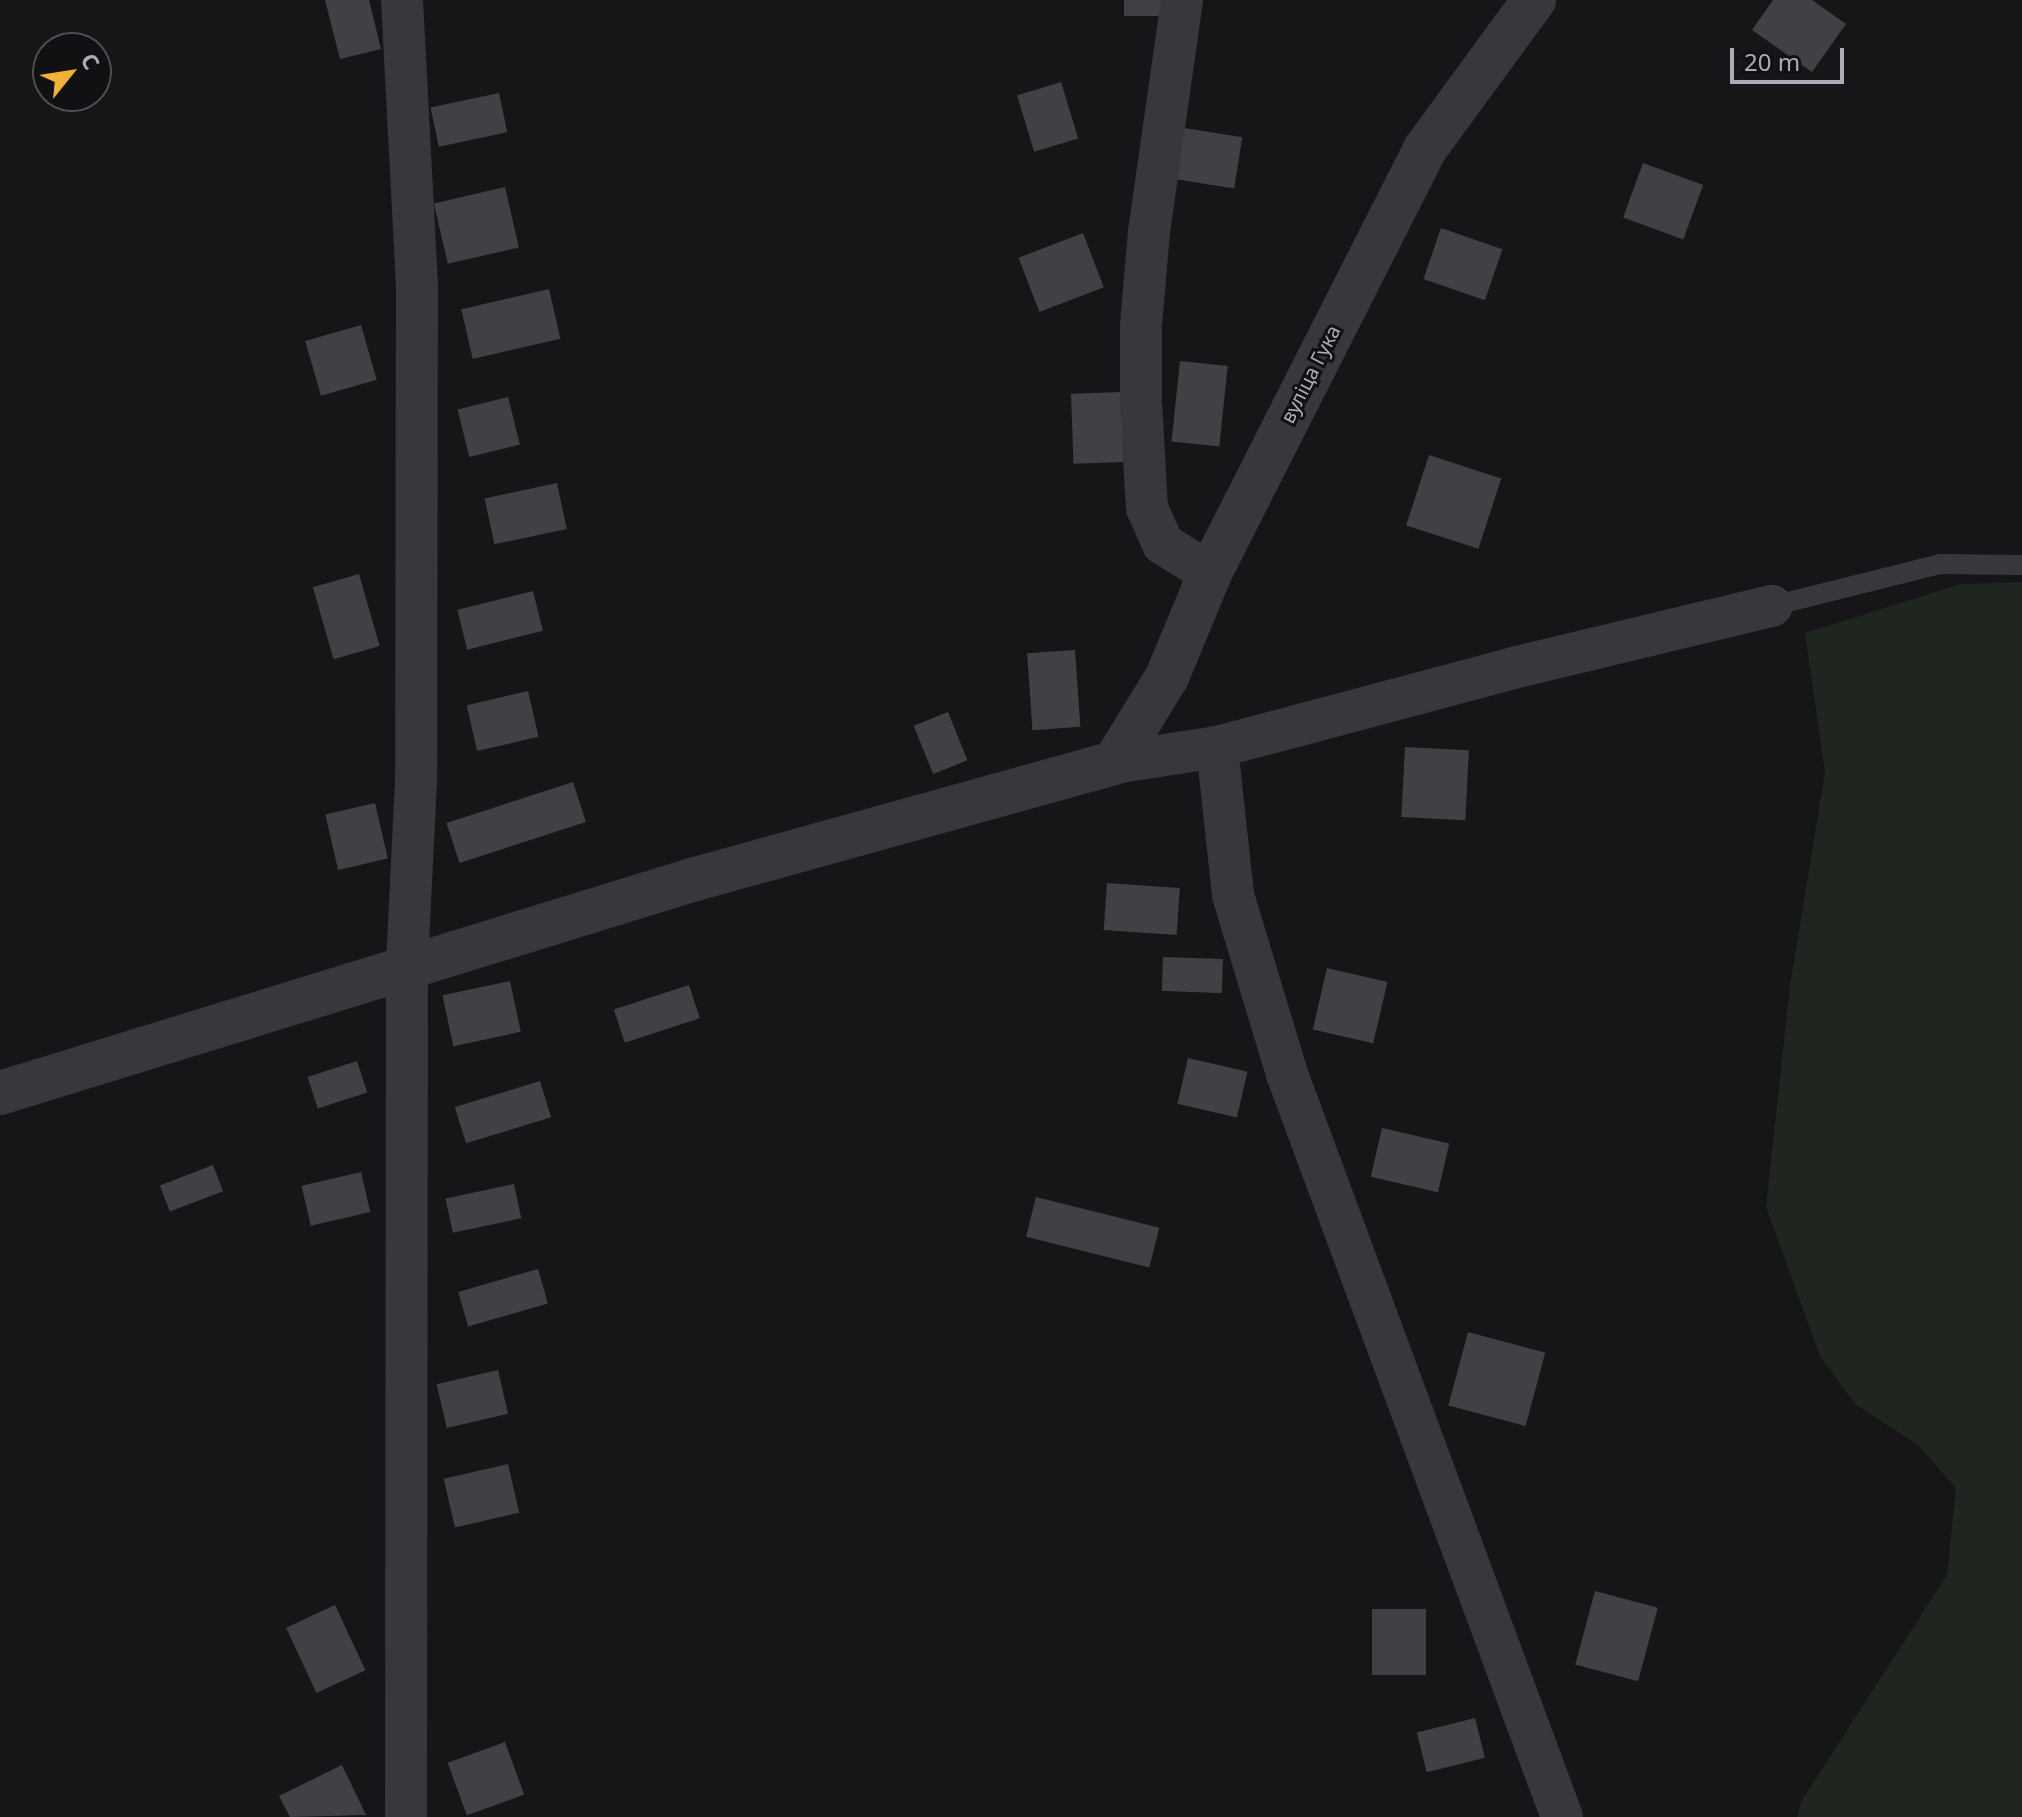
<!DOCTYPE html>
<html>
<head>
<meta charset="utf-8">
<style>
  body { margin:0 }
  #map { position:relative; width:2022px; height:1817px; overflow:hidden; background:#161618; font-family:"Noto Sans",sans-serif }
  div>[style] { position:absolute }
  .green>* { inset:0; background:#1e261f }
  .building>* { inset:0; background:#404145; transform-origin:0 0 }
  .service>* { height:20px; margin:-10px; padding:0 10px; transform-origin:10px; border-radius:10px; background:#37383d }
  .minor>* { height:42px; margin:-21px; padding:0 21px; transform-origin:21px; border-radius:21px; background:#37383d }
  .tertiary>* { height:44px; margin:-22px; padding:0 22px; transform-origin:22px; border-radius:22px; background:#37383d }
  span { translate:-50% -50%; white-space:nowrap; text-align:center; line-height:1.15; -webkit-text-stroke:6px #111113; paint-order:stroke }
  .street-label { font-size:20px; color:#a8adb8 }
  .north { position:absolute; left:32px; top:32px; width:80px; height:80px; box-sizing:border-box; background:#111113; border:2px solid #4d4f55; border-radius:50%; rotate:60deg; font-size:22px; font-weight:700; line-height:32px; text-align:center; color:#a8adb8 }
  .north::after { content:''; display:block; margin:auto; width:28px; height:36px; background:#f2b134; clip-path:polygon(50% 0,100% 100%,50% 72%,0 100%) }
  .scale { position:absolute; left:1730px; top:48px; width:114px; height:36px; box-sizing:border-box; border:4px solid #a8adb8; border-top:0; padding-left:10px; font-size:24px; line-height:28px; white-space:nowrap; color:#a8adb8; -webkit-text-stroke:6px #111113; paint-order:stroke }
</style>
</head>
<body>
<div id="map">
  <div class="green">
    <div style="clip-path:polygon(2022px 582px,2022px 1817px,1797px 1817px,1801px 1802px,1947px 1575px,1956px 1488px,1917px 1444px,1856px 1405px,1820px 1356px,1766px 1207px,1790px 986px,1825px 772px,1805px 633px,1961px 584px)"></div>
  </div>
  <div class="building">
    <div style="clip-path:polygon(325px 0,369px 0,381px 49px,340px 59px)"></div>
    <div style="left:1124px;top:0;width:39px;height:16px"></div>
    <div style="clip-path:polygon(1773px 0,1812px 0,1846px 24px,1812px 72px,1752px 30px)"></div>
    <div style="left:1061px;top:82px;width:59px;height:46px;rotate:73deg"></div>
    <div style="left:499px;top:93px;width:40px;height:70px;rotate:78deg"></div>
    <div style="left:1184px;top:128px;width:59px;height:52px;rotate:9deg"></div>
    <div style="left:1643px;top:163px;width:64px;height:58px;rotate:20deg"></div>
    <div style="left:505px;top:187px;width:62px;height:73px;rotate:77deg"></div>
    <div style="left:1441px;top:228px;width:65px;height:54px;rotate:19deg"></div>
    <div style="left:1083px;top:233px;width:58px;height:69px;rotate:69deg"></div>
    <div style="left:549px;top:289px;width:51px;height:90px;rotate:77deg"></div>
    <div style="left:361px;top:325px;width:57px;height:58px;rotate:74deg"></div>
    <div style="left:1180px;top:361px;width:48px;height:81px;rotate:6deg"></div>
    <div style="left:1121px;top:392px;width:70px;height:50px;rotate:88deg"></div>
    <div style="left:508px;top:397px;width:49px;height:52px;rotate:76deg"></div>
    <div style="left:1429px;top:455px;width:76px;height:74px;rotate:18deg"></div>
    <div style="left:557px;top:483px;width:47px;height:74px;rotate:78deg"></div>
    <div style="left:359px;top:574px;width:75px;height:48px;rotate:74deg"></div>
    <div style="left:533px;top:591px;width:41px;height:78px;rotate:76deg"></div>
    <div style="left:1075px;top:650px;width:77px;height:48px;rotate:86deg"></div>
    <div style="left:528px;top:691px;width:47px;height:63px;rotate:77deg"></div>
    <div style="left:948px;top:712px;width:52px;height:37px;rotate:68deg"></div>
    <div style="left:1405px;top:747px;width:64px;height:70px;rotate:3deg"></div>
    <div style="left:573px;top:782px;width:42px;height:133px;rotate:72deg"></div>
    <div style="left:375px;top:803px;width:57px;height:51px;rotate:77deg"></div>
    <div style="left:1107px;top:883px;width:73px;height:47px;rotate:4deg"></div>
    <div style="left:1163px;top:957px;width:60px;height:34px;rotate:2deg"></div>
    <div style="left:1327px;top:968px;width:62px;height:63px;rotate:13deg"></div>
    <div style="left:510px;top:981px;width:52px;height:69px;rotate:78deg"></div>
    <div style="left:689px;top:985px;width:35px;height:79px;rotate:72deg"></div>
    <div style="left:1188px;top:1058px;width:61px;height:47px;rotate:13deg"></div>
    <div style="left:357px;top:1061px;width:33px;height:52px;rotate:72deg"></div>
    <div style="left:540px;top:1081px;width:38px;height:89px;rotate:73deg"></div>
    <div style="left:1382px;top:1128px;width:69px;height:50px;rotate:13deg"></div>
    <div style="left:213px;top:1165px;width:28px;height:57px;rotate:69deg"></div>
    <div style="left:361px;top:1172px;width:41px;height:61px;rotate:77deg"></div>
    <div style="left:514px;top:1184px;width:35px;height:70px;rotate:78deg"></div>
    <div style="left:1036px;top:1197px;width:127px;height:41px;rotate:14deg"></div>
    <div style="left:538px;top:1269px;width:36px;height:83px;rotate:74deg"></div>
    <div style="left:1468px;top:1332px;width:80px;height:76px;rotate:15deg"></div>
    <div style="left:498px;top:1370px;width:45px;height:63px;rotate:77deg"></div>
    <div style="left:508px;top:1464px;width:50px;height:66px;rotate:77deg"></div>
    <div style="left:1595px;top:1591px;width:65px;height:76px;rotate:15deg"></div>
    <div style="left:335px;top:1605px;width:72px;height:54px;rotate:65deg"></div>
    <div style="left:1372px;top:1609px;width:54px;height:66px"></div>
    <div style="left:1475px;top:1718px;width:41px;height:60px;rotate:76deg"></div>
    <div style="left:505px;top:1742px;width:56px;height:61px;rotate:70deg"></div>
    <div style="clip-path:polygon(342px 1765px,366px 1815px,290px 1817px,279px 1796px)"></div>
  </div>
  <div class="service">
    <div style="left:1772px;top:606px;width:174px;rotate:-14deg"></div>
    <div style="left:1941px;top:564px;width:81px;rotate:0.7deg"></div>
  </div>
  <div class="minor">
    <div style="left:402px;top:0;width:288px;rotate:87deg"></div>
    <div style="left:417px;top:288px;width:492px;rotate:90.1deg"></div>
    <div style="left:416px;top:780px;width:187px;rotate:92.8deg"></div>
    <div style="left:407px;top:967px;width:850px;rotate:90.07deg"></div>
    <div style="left:1182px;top:0;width:234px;rotate:98.1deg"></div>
    <div style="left:1149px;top:232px;width:94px;rotate:94.9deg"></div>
    <div style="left:1141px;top:326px;width:76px;rotate:90deg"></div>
    <div style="left:1141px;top:402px;width:106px;rotate:86.8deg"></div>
    <div style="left:1147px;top:508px;width:39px;rotate:66deg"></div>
    <div style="left:1163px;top:544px;width:55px;rotate:31.7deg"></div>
    <div style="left:1217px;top:747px;width:149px;rotate:83.8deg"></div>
    <div style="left:1233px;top:895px;width:187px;rotate:73.2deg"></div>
    <div style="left:1287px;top:1074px;width:792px;rotate:69.69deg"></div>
    <div style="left:1114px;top:763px;width:104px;rotate:-8.8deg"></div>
    <div style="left:1217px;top:747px;width:310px;rotate:-14.9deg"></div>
    <div style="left:1517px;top:667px;width:262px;rotate:-13.5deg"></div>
  </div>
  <div class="tertiary">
    <div style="left:0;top:1093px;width:724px;rotate:-17.11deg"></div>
    <div style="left:692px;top:880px;width:438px;rotate:-15.5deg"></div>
    <div style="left:1114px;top:763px;width:101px;rotate:-58.4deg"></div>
    <div style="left:1167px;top:677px;width:113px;rotate:-67.5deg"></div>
    <div style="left:1210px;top:573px;width:475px;rotate:-63.1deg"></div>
    <div style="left:1425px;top:149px;width:185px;rotate:-53.8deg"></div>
  </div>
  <div class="street-label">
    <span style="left:1310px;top:374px;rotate:-63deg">вуліца Гука</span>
  </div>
  <div class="north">С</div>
  <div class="scale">20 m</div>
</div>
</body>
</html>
